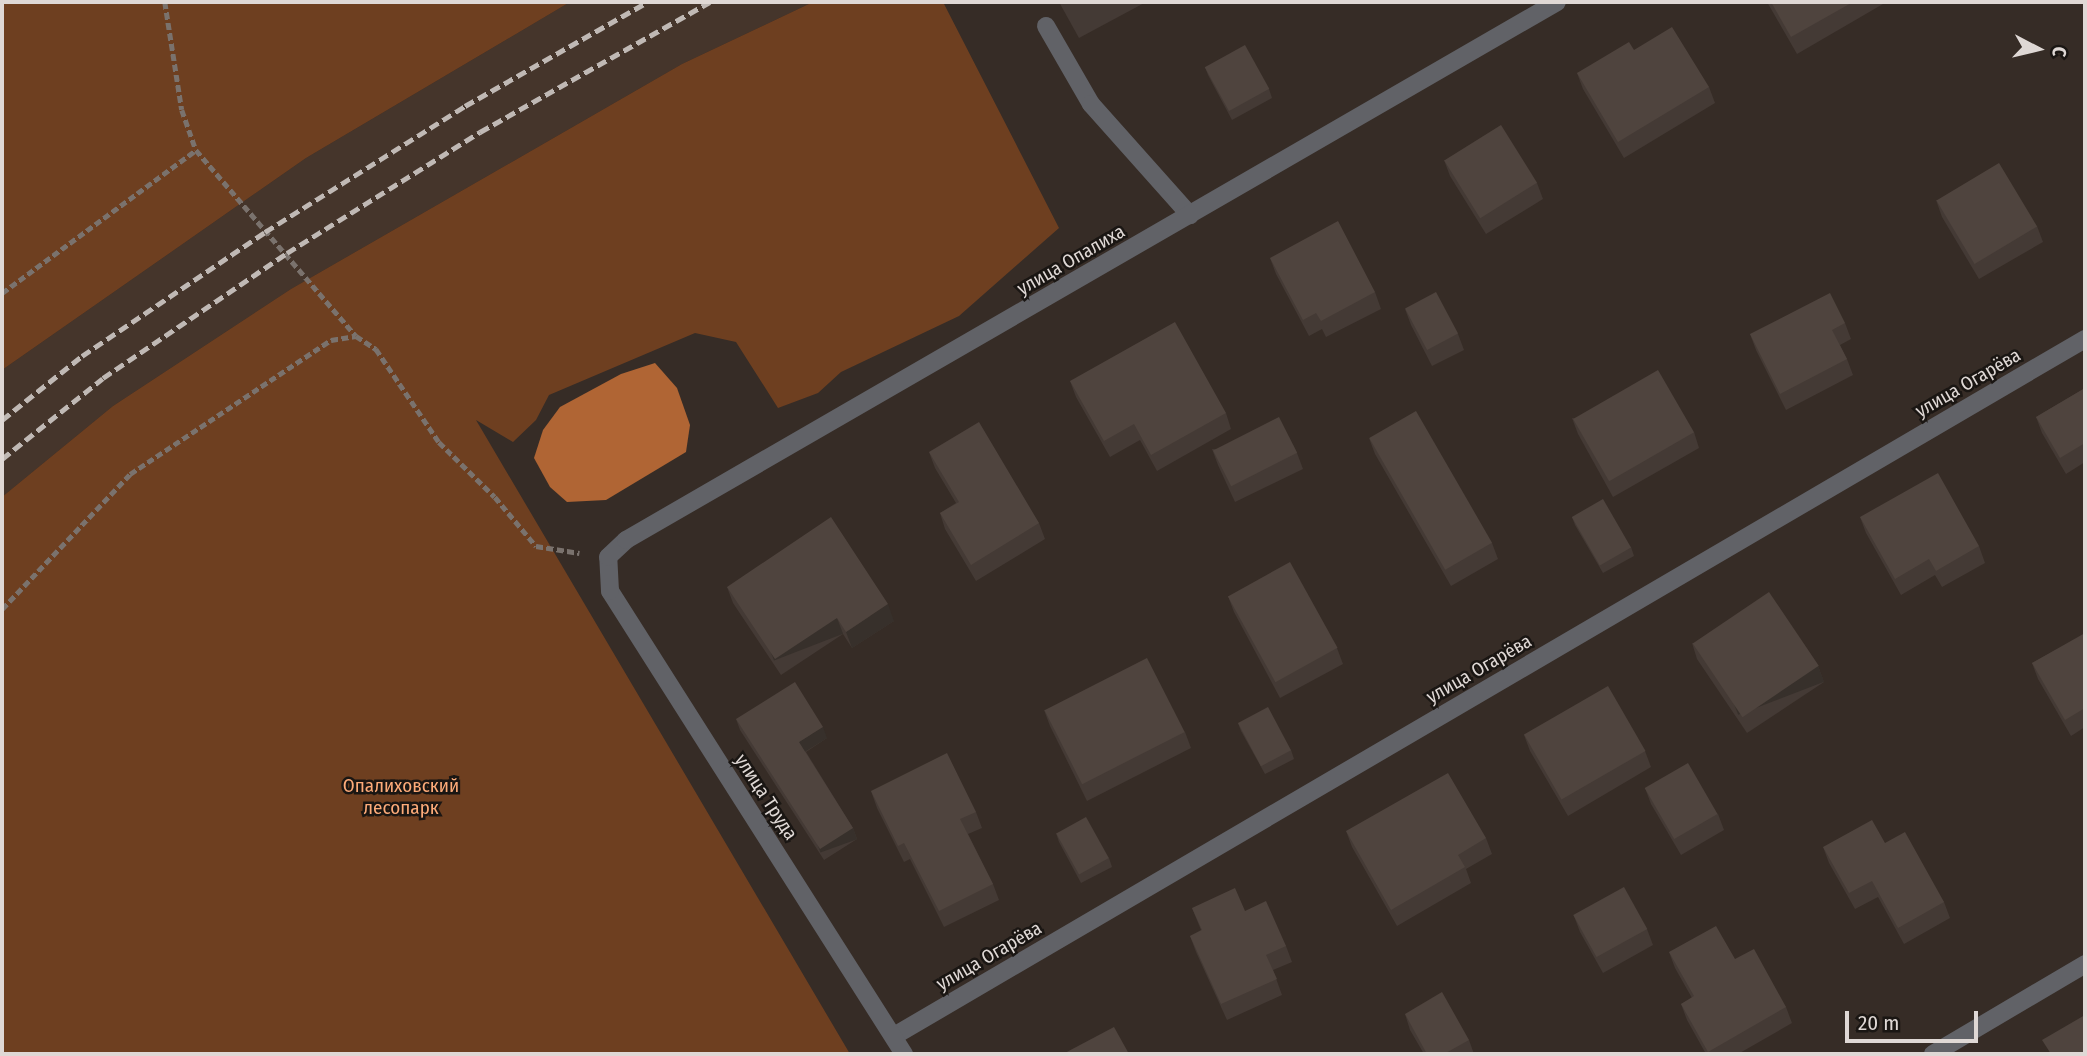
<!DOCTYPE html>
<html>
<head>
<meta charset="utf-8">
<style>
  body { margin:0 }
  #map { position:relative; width:2087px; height:1056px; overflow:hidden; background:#362c26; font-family:"Fira Sans Condensed",sans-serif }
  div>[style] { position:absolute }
  .built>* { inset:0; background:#45352b }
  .green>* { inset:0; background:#6e3f20 }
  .water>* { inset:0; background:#b06534 }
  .path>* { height:4.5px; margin-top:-2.25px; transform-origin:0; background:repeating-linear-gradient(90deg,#7a726d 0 7px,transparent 0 10.5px) }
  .lane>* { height:18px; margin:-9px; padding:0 9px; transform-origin:9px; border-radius:9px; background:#616267 }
  .street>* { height:18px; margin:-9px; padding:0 9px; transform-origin:9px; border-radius:9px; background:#616267 }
  .rail>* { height:5px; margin-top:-2.5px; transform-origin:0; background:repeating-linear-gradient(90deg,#c0b9b5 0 10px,transparent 0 15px) }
  .wall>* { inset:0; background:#443a35 }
  .shaded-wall>* { inset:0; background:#37302b; transform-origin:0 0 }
  .building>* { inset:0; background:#4f443e; transform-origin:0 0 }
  span { translate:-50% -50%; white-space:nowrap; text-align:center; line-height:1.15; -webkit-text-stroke:5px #1a1613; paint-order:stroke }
  .street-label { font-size:19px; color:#dfd8d5 }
  .park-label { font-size:19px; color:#fdab79 }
  .frame { position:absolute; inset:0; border:4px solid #dfd8d5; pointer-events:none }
  .north { position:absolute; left:2003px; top:14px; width:70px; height:70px; -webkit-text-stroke:5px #1a1613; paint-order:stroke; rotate:97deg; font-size:19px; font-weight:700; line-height:28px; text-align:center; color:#dfd8d5 }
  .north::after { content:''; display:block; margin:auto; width:24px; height:32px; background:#dfd8d5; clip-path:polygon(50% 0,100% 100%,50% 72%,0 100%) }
  .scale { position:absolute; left:1845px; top:1011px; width:133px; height:32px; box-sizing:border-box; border:4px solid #dfd8d5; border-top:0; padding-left:9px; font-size:21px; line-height:24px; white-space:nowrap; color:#dfd8d5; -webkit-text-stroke:5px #1a1613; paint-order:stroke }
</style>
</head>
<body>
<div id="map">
  <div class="built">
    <div style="clip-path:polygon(570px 2px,813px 2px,682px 64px,291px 289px,113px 406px,2px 497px,2px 370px,306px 158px)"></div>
  </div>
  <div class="green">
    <div style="clip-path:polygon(2px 2px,570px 2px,306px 158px,2px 370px)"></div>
    <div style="clip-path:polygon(813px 2px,943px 2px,1059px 228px,959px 316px,841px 372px,818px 393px,778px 408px,736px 342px,695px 333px,549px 395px,536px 420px,513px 442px,476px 420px,850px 1054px,2px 1054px,2px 497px,113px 406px,291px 289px,682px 64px)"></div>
  </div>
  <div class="water">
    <div style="clip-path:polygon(655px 363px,677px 388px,690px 425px,686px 452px,606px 500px,567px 502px,550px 487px,534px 458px,543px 430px,560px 407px,621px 374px)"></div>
  </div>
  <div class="path">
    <div style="left:165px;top:2px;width:109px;rotate:81.1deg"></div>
    <div style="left:182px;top:110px;width:42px;rotate:70.7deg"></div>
    <div style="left:196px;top:150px;width:245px;rotate:49.3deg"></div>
    <div style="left:2px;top:293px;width:241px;rotate:-36.4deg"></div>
    <div style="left:2px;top:609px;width:186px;rotate:-46.5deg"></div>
    <div style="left:130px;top:474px;width:242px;rotate:-33.7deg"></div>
    <div style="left:331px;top:340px;width:25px;rotate:-9deg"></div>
    <div style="left:356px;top:336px;width:24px;rotate:33deg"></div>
    <div style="left:376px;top:349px;width:112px;rotate:55.9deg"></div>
    <div style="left:439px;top:442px;width:78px;rotate:44.5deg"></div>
    <div style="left:495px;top:497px;width:64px;rotate:50.1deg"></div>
    <div style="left:536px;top:546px;width:44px;rotate:9.2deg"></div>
  </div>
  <div class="lane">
    <div style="left:1046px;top:26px;width:90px;rotate:60deg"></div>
    <div style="left:1091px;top:104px;width:149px;rotate:48.3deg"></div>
  </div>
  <div class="street">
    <div style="left:894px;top:1036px;width:1380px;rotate:-30.34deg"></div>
    <div style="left:904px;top:1054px;width:548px;rotate:-122.42deg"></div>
    <div style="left:610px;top:591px;width:34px;rotate:-93deg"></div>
    <div style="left:608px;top:557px;width:25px;rotate:-43deg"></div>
    <div style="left:626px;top:540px;width:1075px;rotate:-30.02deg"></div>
    <div style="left:1933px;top:1054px;width:177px;rotate:-30.6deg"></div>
  </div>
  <div class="rail">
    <div style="left:2px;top:420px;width:102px;rotate:-38.7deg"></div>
    <div style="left:82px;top:356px;width:221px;rotate:-34.1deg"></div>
    <div style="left:265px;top:232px;width:236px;rotate:-32.2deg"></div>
    <div style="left:465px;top:106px;width:210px;rotate:-29.7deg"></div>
    <div style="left:2px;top:459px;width:129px;rotate:-38.7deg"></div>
    <div style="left:103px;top:378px;width:222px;rotate:-34.2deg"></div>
    <div style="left:287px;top:253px;width:228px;rotate:-32.1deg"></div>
    <div style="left:480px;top:132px;width:264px;rotate:-29.5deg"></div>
  </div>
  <div class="wall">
    <div style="clip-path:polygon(1059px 2px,1146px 2px,1079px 38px)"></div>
    <div style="clip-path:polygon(1767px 2px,1882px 2px,1883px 4px,1797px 54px)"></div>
    <div style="clip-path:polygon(1634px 50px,1709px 87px,1715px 103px,1624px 158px,1583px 89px,1577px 73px)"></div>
    <div style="clip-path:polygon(1205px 67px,1269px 89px,1272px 98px,1232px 120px,1208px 75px)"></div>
    <div style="clip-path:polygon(1444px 160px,1537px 183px,1543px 199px,1486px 234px,1450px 176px)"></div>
    <div style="clip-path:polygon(1936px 200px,2037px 226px,2043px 242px,1979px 279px,1942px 217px)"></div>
    <div style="clip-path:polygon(1270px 258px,1375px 292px,1381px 309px,1326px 337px,1322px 329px,1309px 336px,1276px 274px)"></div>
    <div style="clip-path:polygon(1405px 309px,1458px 334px,1464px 350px,1432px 366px,1411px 325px)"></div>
    <div style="clip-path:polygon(1845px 323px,1851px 339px,1840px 345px,1847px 359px,1853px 375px,1786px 410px,1756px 350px,1750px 334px)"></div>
    <div style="clip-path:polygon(1070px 381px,1226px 413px,1231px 429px,1157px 471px,1140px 440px,1110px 457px,1076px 397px)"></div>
    <div style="clip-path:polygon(2085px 388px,2085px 462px,2066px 474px,2042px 433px,2036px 417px)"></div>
    <div style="clip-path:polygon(1572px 418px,1694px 432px,1699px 448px,1613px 497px,1578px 434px)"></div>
    <div style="clip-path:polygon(1369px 438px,1492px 543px,1498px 559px,1451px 586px,1375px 454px)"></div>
    <div style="clip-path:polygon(1212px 449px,1297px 453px,1303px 469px,1235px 502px,1218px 465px)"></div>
    <div style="clip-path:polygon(929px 452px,1039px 523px,1045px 539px,976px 581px,945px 529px,940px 513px,956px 503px,935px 468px)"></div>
    <div style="clip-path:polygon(1572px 517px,1631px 547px,1634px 556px,1603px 573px,1575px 525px)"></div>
    <div style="clip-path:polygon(1860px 517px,1979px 546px,1985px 563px,1942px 587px,1935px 575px,1901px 595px,1866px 533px)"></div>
    <div style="clip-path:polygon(727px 587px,894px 621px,852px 648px,843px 634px,781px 675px,733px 603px)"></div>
    <div style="clip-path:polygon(1228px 596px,1337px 648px,1343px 664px,1280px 698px,1234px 612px)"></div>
    <div style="clip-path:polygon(2085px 634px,2085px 727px,2071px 736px,2038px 679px,2032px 663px)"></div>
    <div style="clip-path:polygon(1692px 643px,1818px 666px,1824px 682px,1747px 733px,1697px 659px)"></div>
    <div style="clip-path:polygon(1044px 710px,1185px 732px,1191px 748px,1087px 801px,1050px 726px)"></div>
    <div style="clip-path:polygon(736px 719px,827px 738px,806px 752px,853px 828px,857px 839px,824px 860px,740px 730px)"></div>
    <div style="clip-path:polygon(1238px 723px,1291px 750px,1294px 759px,1265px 774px,1241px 731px)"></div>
    <div style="clip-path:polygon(1524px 735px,1645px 751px,1651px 767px,1568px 816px,1530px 751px)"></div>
    <div style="clip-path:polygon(1645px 788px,1718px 814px,1724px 830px,1681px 855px,1651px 804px)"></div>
    <div style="clip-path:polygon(871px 791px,976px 812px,982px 828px,968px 834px,993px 884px,999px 900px,944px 927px,910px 859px,904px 862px,877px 808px)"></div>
    <div style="clip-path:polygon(1346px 831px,1486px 838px,1492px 854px,1466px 869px,1471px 883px,1397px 926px,1352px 847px)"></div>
    <div style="clip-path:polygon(1056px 833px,1109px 858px,1112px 867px,1081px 883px,1059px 842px)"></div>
    <div style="clip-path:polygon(1885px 843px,1944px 902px,1950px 918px,1904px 944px,1878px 897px,1855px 909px,1829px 863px,1823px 847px)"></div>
    <div style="clip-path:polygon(1192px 908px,1245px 911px,1286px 946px,1292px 962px,1273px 970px,1282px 995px,1227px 1020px,1196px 952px,1190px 936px,1201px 930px)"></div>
    <div style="clip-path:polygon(1574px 916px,1647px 929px,1653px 945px,1603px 973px,1580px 932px)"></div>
    <div style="clip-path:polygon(1669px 952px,1735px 959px,1786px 1007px,1792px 1023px,1738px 1054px,1706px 1054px,1687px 1020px,1681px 1004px,1692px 998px,1675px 968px)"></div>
    <div style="clip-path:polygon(1405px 1014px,1469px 1040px,1474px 1054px,1424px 1054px,1410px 1030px)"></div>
  </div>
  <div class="shaded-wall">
    <div style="clip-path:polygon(888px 604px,894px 621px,852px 648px,846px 632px)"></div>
    <div style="left:837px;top:618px;width:17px;height:74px;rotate:69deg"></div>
    <div style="left:1818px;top:666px;width:17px;height:92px;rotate:69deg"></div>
    <div style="clip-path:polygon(823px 727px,827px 738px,803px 753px,799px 742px)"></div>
    <div style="left:853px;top:828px;width:12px;height:39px;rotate:70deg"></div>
  </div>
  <div class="building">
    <div style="clip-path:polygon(1771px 2px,1853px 2px,1791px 37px)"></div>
    <div style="clip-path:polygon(1672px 27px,1709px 87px,1618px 142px,1577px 73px,1629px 42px,1634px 50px)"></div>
    <div style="left:1245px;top:45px;width:50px;height:46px;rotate:61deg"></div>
    <div style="left:1501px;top:125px;width:68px;height:67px;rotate:58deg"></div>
    <div style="left:1999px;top:163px;width:74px;height:73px;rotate:59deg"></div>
    <div style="clip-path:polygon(1338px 221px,1375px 292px,1321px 321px,1316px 313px,1303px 320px,1270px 258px)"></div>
    <div style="left:1436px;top:292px;width:47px;height:35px;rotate:62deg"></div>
    <div style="clip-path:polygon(1830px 293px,1845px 323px,1832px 330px,1847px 359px,1780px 394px,1750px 334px)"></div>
    <div style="clip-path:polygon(1175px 322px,1226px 413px,1151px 455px,1134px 424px,1104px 441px,1070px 381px)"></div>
    <div style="left:1658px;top:370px;width:72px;height:98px;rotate:60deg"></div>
    <div style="clip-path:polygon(2085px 388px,2085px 443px,2060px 458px,2036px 417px)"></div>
    <div style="left:1416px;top:411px;width:152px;height:54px;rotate:60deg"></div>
    <div style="left:1279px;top:417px;width:40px;height:74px;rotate:63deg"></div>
    <div style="clip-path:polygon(979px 422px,1039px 523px,971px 565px,940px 513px,959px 502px,929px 452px)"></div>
    <div style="clip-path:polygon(1938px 473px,1979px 546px,1936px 571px,1929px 559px,1895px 579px,1860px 517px)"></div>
    <div style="left:1603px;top:499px;width:56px;height:36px;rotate:60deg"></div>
    <div style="clip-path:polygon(831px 517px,888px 604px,846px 632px,837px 618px,775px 659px,727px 587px)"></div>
    <div style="left:1290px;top:562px;width:98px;height:71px;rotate:61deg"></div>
    <div style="left:1769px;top:592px;width:89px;height:92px;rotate:56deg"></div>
    <div style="clip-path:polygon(2085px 633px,2085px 708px,2065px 720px,2032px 663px)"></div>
    <div style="left:1147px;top:658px;width:83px;height:115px;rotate:63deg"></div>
    <div style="clip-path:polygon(795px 682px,823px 727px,799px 742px,853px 828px,820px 849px,736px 719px)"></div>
    <div style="left:1608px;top:686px;width:75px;height:97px;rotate:60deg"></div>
    <div style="left:1268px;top:707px;width:49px;height:34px;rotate:62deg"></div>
    <div style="clip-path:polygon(947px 753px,976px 812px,960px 819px,993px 884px,939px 911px,904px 843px,898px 846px,871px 791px)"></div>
    <div style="left:1688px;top:763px;width:59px;height:50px;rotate:60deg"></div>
    <div style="clip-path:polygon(1448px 773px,1486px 838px,1458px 855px,1465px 867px,1391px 910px,1346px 831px)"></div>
    <div style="left:1086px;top:817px;width:47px;height:34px;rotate:61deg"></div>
    <div style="clip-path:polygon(1872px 820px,1885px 843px,1905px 832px,1944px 902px,1898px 928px,1872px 881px,1849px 893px,1823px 847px)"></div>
    <div style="left:1624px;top:887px;width:48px;height:58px;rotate:61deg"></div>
    <div style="clip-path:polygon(1235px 888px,1245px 911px,1266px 901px,1286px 946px,1266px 955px,1277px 979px,1221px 1004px,1190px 936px,1202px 930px,1192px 908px)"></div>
    <div style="clip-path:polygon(1716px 926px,1735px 959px,1754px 949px,1786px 1007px,1708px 1052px,1681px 1004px,1694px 996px,1669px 952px)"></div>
    <div style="clip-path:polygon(1442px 992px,1469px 1040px,1444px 1054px,1427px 1054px,1405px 1014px)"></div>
    <div style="clip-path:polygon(2085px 1015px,2085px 1054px,2051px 1054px,2042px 1040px)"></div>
    <div style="clip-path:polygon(1114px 1027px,1129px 1054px,1063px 1054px)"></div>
  </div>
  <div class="street-label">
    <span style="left:1071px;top:260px;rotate:-30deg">улица Опалиха</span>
    <span style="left:1968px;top:383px;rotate:-30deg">улица Огарёва</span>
    <span style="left:1479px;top:669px;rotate:-30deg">улица Огарёва</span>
    <span style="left:766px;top:797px;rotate:57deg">улица Труда</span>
    <span style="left:989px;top:956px;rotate:-30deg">улица Огарёва</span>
  </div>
  <div class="park-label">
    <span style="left:401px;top:797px">Опалиховский<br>лесопарк</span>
  </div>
  <div class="frame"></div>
  <div class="north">С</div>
  <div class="scale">20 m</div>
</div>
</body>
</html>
